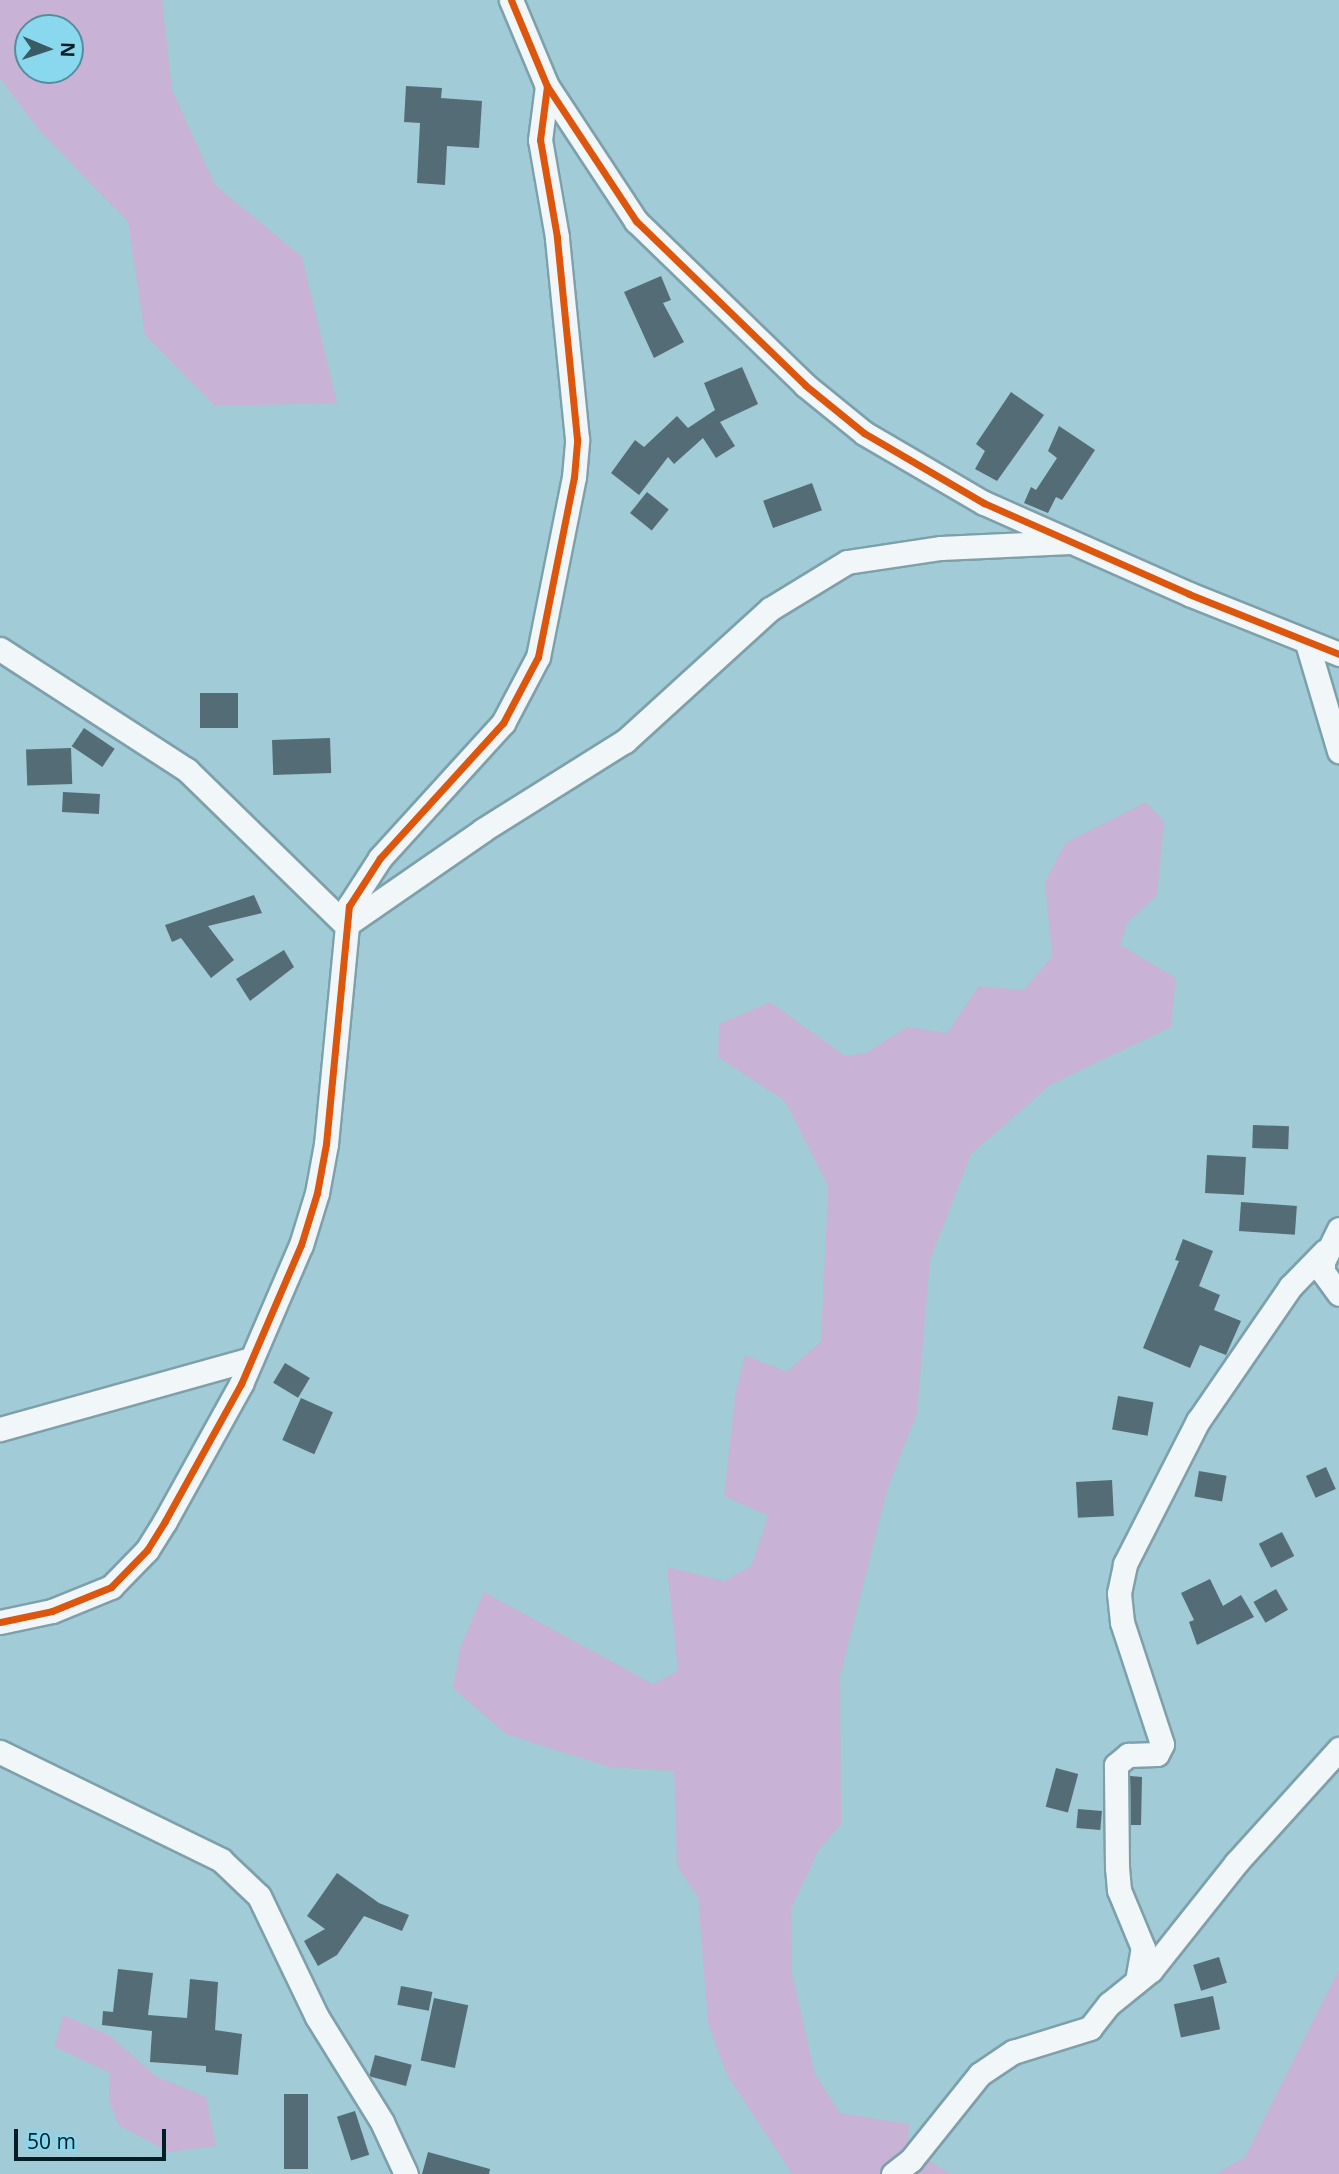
<!DOCTYPE html>
<html>
<head>
<meta charset="utf-8">
<style>
  body { margin:0 }
  #map { position:relative; width:1339px; height:2174px; overflow:hidden; background:#a0cbd7; font-family:"Open Sans",sans-serif }
  div>[style] { position:absolute }
  .green>* { inset:0; background:#c8b2d5 }
  .building>* { inset:0; background:#546c75; transform-origin:0 0 }
  .roads { filter:drop-shadow(2px 0 #7ea0aa) drop-shadow(-2px 0 #7ea0aa) drop-shadow(0 2px #7ea0aa) drop-shadow(0 -2px #7ea0aa) }
  .minor>* { height:23px; margin:-11.5px; padding:0 11.5px; transform-origin:11.5px; border-radius:11.5px; background:#f1f7f9 }
  .cycleway>* { height:7px; margin:-3.5px; padding:0 3.5px; transform-origin:3.5px; border-radius:3.5px; background:#dc560d }
  span { translate:-50% -50%; white-space:nowrap; text-align:center; line-height:1.15; -webkit-text-stroke:7px #89d8ee; paint-order:stroke }
  .north { position:absolute; left:14px; top:14px; width:70px; height:70px; box-sizing:border-box; background:#89d8ee; border:2px solid #528e9e; border-radius:50%; rotate:92deg; font-size:19px; font-weight:700; line-height:28px; text-align:center; color:#001e26 }
  .north::after { content:''; display:block; margin:auto; width:24px; height:32px; background:#385b64; clip-path:polygon(50% 0,100% 100%,50% 72%,0 100%) }
  .scale { position:absolute; left:14px; top:2129px; width:152px; height:32px; box-sizing:border-box; border:4px solid #001e26; border-top:0; padding-left:9px; font-size:21px; line-height:24px; white-space:nowrap; color:#001e26; -webkit-text-stroke:5px #89d8ee; paint-order:stroke }
</style>
</head>
<body>
<div id="map">
  <div class="green">
    <div style="clip-path:polygon(evenodd,0 0,162px 0,172px 90px,215px 185px,302px 257px,337px 403px,215px 406px,145px 335px,128px 222px,38px 129px,0 78px,0 0,28px 28px,70px 28px,70px 70px,28px 70px,28px 28px)"></div>
    <div style="clip-path:polygon(1146px 802px,1164px 821px,1157px 895px,1127px 923px,1120px 945px,1176px 978px,1171px 1027px,1050px 1085px,971px 1154px,930px 1260px,917px 1413px,887px 1490px,840px 1676px,841px 1824px,818px 1851px,791px 1909px,792px 1974px,815px 2074px,840px 2113px,909px 2124px,908px 2148px,950px 2174px,792px 2174px,727px 2075px,708px 2023px,698px 1897px,677px 1866px,674px 1771px,609px 1767px,506px 1734px,453px 1688px,460px 1648px,484px 1592px,653px 1684px,678px 1671px,667px 1567px,724px 1581px,751px 1566px,768px 1516px,724px 1496px,735px 1396px,745px 1355px,787px 1372px,821px 1341px,828px 1186px,785px 1101px,718px 1057px,719px 1024px,770px 1002px,845px 1056px,866px 1053px,907px 1027px,947px 1033px,979px 986px,1024px 990px,1052px 956px,1045px 883px,1065px 843px)"></div>
    <div style="clip-path:polygon(1339px 1969px,1339px 2174px,1215px 2174px,1245px 2157px)"></div>
    <div style="clip-path:polygon(63px 2015px,109px 2035px,157px 2077px,206px 2097px,216px 2146px,169px 2152px,118px 2125px,109px 2099px,110px 2073px,55px 2047px)"></div>
  </div>
  <div class="building">
    <div style="clip-path:polygon(406px 86px,442px 88px,441px 98px,482px 101px,479px 148px,447px 146px,445px 185px,417px 183px,420px 123px,404px 122px)"></div>
    <div style="clip-path:polygon(661px 276px,671px 300px,663px 303px,684px 342px,654px 358px,624px 292px)"></div>
    <div style="clip-path:polygon(742px 367px,758px 404px,720px 422px,735px 446px,716px 458px,703px 438px,674px 464px,668px 457px,639px 495px,611px 473px,635px 440px,644px 447px,677px 416px,688px 428px,715px 410px,704px 383px)"></div>
    <div style="clip-path:polygon(1011px 392px,1044px 415px,997px 481px,975px 469px,985px 451px,976px 444px)"></div>
    <div style="clip-path:polygon(1059px 426px,1095px 450px,1062px 500px,1056px 497px,1048px 513px,1024px 503px,1031px 487px,1036px 490px,1057px 458px,1048px 451px)"></div>
    <div style="left:812px;top:483px;width:29px;height:52px;rotate:70deg"></div>
    <div style="left:647px;top:492px;width:28px;height:27px;rotate:39deg"></div>
    <div style="left:238px;top:693px;width:35px;height:38px;rotate:90deg"></div>
    <div style="left:84px;top:728px;width:37px;height:22px;rotate:34deg"></div>
    <div style="left:330px;top:738px;width:35px;height:58px;rotate:88deg"></div>
    <div style="left:71px;top:748px;width:36px;height:45px;rotate:88deg"></div>
    <div style="left:63px;top:792px;width:37px;height:20px;rotate:3deg"></div>
    <div style="clip-path:polygon(254px 895px,262px 913px,208px 926px,234px 960px,211px 978px,181px 938px,172px 942px,165px 925px)"></div>
    <div style="clip-path:polygon(284px 950px,294px 967px,250px 1001px,236px 979px)"></div>
    <div style="left:1253px;top:1125px;width:36px;height:23px;rotate:2deg"></div>
    <div style="left:1207px;top:1155px;width:39px;height:38px;rotate:3deg"></div>
    <div style="left:1241px;top:1202px;width:56px;height:29px;rotate:4deg"></div>
    <div style="clip-path:polygon(1183px 1239px,1213px 1251px,1199px 1286px,1220px 1295px,1214px 1310px,1241px 1321px,1226px 1355px,1200px 1345px,1190px 1368px,1143px 1348px,1179px 1261px,1175px 1260px)"></div>
    <div style="left:285px;top:1363px;width:29px;height:23px;rotate:31deg"></div>
    <div style="left:1118px;top:1396px;width:36px;height:34px;rotate:10deg"></div>
    <div style="left:301px;top:1398px;width:35px;height:46px;rotate:24deg"></div>
    <div style="left:1326px;top:1467px;width:24px;height:22px;rotate:66deg"></div>
    <div style="left:1199px;top:1471px;width:28px;height:26px;rotate:10deg"></div>
    <div style="left:1112px;top:1480px;width:36px;height:36px;rotate:87deg"></div>
    <div style="left:1282px;top:1532px;width:27px;height:26px;rotate:63deg"></div>
    <div style="clip-path:polygon(1210px 1579px,1223px 1606px,1241px 1595px,1254px 1617px,1197px 1645px,1189px 1622px,1194px 1620px,1181px 1593px)"></div>
    <div style="left:1276px;top:1589px;width:24px;height:26px;rotate:60deg"></div>
    <div style="left:1056px;top:1768px;width:23px;height:40px;rotate:15deg"></div>
    <div style="clip-path:polygon(1130px 1776px,1142px 1777px,1141px 1825px,1131px 1825px)"></div>
    <div style="left:1078px;top:1809px;width:24px;height:19px;rotate:5deg"></div>
    <div style="clip-path:polygon(337px 1873px,379px 1903px,409px 1915px,402px 1931px,364px 1916px,337px 1955px,318px 1966px,304px 1941px,325px 1929px,307px 1916px)"></div>
    <div style="left:1219px;top:1957px;width:27px;height:27px;rotate:73deg"></div>
    <div style="clip-path:polygon(118px 1969px,153px 1973px,148px 2015px,187px 2018px,190px 1979px,218px 1982px,215px 2030px,242px 2034px,238px 2075px,206px 2072px,206px 2066px,150px 2062px,152px 2031px,102px 2025px,103px 2011px,113px 2012px)"></div>
    <div style="left:401px;top:1986px;width:32px;height:19px;rotate:11deg"></div>
    <div style="left:1213px;top:1996px;width:34px;height:40px;rotate:78deg"></div>
    <div style="left:434px;top:1998px;width:35px;height:64px;rotate:12deg"></div>
    <div style="left:375px;top:2055px;width:38px;height:22px;rotate:15deg"></div>
    <div style="left:284px;top:2094px;width:24px;height:75px"></div>
    <div style="left:355px;top:2111px;width:46px;height:19px;rotate:72deg"></div>
    <div style="clip-path:polygon(428px 2152px,490px 2169px,489px 2174px,422px 2174px)"></div>
  </div>
  <div class="roads">
    <div class="minor">
      <div style="left:511px;top:0;width:93px;rotate:67.3deg"></div>
      <div style="left:547px;top:86px;width:162px;rotate:56.6deg"></div>
      <div style="left:636px;top:221px;width:235px;rotate:44.1deg"></div>
      <div style="left:805px;top:385px;width:76px;rotate:39.1deg"></div>
      <div style="left:864px;top:433px;width:139px;rotate:30.3deg"></div>
      <div style="left:984px;top:503px;width:224px;rotate:23.9deg"></div>
      <div style="left:1189px;top:594px;width:162px;rotate:21.8deg"></div>
      <div style="left:1307px;top:643px;width:113px;rotate:73.5deg"></div>
      <div style="left:0;top:649px;width:223px;rotate:32.9deg"></div>
      <div style="left:187px;top:770px;width:222px;rotate:44.3deg"></div>
      <div style="left:346px;top:925px;width:167px;rotate:-34.7deg"></div>
      <div style="left:483px;top:830px;width:168px;rotate:-32.1deg"></div>
      <div style="left:625px;top:741px;width:196px;rotate:-42.3deg"></div>
      <div style="left:770px;top:609px;width:90px;rotate:-31.4deg"></div>
      <div style="left:847px;top:562px;width:95px;rotate:-8.5deg"></div>
      <div style="left:941px;top:548px;width:129px;rotate:-2.7deg"></div>
      <div style="left:1339px;top:1229px;width:37px;rotate:116deg"></div>
      <div style="left:1323px;top:1262px;width:10px;rotate:90deg"></div>
      <div style="left:1323px;top:1272px;width:27px;rotate:54deg"></div>
      <div style="left:0;top:1429px;width:261px;rotate:-15.6deg"></div>
      <div style="left:0;top:1622px;width:53px;rotate:-11.9deg"></div>
      <div style="left:52px;top:1611px;width:64px;rotate:-22.1deg"></div>
      <div style="left:111px;top:1587px;width:52px;rotate:-45.8deg"></div>
      <div style="left:147px;top:1550px;width:34px;rotate:-58deg"></div>
      <div style="left:165px;top:1521px;width:157px;rotate:-61deg"></div>
      <div style="left:241px;top:1384px;width:151px;rotate:-66.7deg"></div>
      <div style="left:301px;top:1245px;width:54px;rotate:-72.9deg"></div>
      <div style="left:317px;top:1193px;width:50px;rotate:-79.6deg"></div>
      <div style="left:326px;top:1144px;width:239px;rotate:-84.5deg"></div>
      <div style="left:349px;top:906px;width:57px;rotate:-57.1deg"></div>
      <div style="left:380px;top:858px;width:183px;rotate:-47.7deg"></div>
      <div style="left:503px;top:723px;width:75px;rotate:-62.1deg"></div>
      <div style="left:538px;top:657px;width:184px;rotate:-78.7deg"></div>
      <div style="left:574px;top:477px;width:38px;rotate:-85deg"></div>
      <div style="left:577px;top:439px;width:203px;rotate:-95.7deg"></div>
      <div style="left:557px;top:237px;width:98px;rotate:-99.9deg"></div>
      <div style="left:540px;top:140px;width:54px;rotate:-82.6deg"></div>
      <div style="left:0;top:1752px;width:246px;rotate:26deg"></div>
      <div style="left:221px;top:1860px;width:52px;rotate:43.5deg"></div>
      <div style="left:259px;top:1896px;width:134px;rotate:64.4deg"></div>
      <div style="left:317px;top:2017px;width:123px;rotate:58.2deg"></div>
      <div style="left:382px;top:2122px;width:57px;rotate:65.2deg"></div>
      <div style="left:1137px;top:1981px;width:34px;rotate:-80deg"></div>
      <div style="left:1143px;top:1948px;width:63px;rotate:-112.5deg"></div>
      <div style="left:1119px;top:1890px;width:22px;rotate:-95deg"></div>
      <div style="left:1117px;top:1868px;width:103px;rotate:-90.6deg"></div>
      <div style="left:1116px;top:1765px;width:16px;rotate:-40deg"></div>
      <div style="left:1128px;top:1755px;width:29px;rotate:-2deg"></div>
      <div style="left:1157px;top:1754px;width:11px;rotate:-63deg"></div>
      <div style="left:1162px;top:1744px;width:128px;rotate:-108.2deg"></div>
      <div style="left:1122px;top:1622px;width:29px;rotate:-96deg"></div>
      <div style="left:1119px;top:1593px;width:30px;rotate:-78deg"></div>
      <div style="left:1125px;top:1564px;width:161px;rotate:-63deg"></div>
      <div style="left:1198px;top:1421px;width:163px;rotate:-55.5deg"></div>
      <div style="left:1290px;top:1287px;width:50px;rotate:-45.8deg"></div>
      <div style="left:893px;top:2174px;width:23px;rotate:-38deg"></div>
      <div style="left:911px;top:2160px;width:110px;rotate:-51.3deg"></div>
      <div style="left:980px;top:2074px;width:40px;rotate:-34deg"></div>
      <div style="left:1013px;top:2052px;width:81px;rotate:-17.3deg"></div>
      <div style="left:1090px;top:2028px;width:31px;rotate:-52deg"></div>
      <div style="left:1109px;top:2004px;width:54px;rotate:-39deg"></div>
      <div style="left:1151px;top:1970px;width:137px;rotate:-51.5deg"></div>
      <div style="left:1236px;top:1863px;width:154px;rotate:-47.9deg"></div>
    </div>
  </div>
  <div class="cycleway">
    <div style="left:511px;top:0;width:93px;rotate:67.3deg"></div>
    <div style="left:547px;top:86px;width:162px;rotate:56.6deg"></div>
    <div style="left:636px;top:221px;width:235px;rotate:44.1deg"></div>
    <div style="left:805px;top:385px;width:76px;rotate:39.1deg"></div>
    <div style="left:864px;top:433px;width:139px;rotate:30.3deg"></div>
    <div style="left:984px;top:503px;width:224px;rotate:23.9deg"></div>
    <div style="left:1189px;top:594px;width:162px;rotate:21.8deg"></div>
    <div style="left:0;top:1622px;width:53px;rotate:-11.9deg"></div>
    <div style="left:52px;top:1611px;width:64px;rotate:-22.1deg"></div>
    <div style="left:111px;top:1587px;width:52px;rotate:-45.8deg"></div>
    <div style="left:147px;top:1550px;width:34px;rotate:-58deg"></div>
    <div style="left:165px;top:1521px;width:157px;rotate:-61deg"></div>
    <div style="left:241px;top:1384px;width:151px;rotate:-66.7deg"></div>
    <div style="left:301px;top:1245px;width:54px;rotate:-72.9deg"></div>
    <div style="left:317px;top:1193px;width:50px;rotate:-79.6deg"></div>
    <div style="left:326px;top:1144px;width:239px;rotate:-84.5deg"></div>
    <div style="left:349px;top:906px;width:57px;rotate:-57.1deg"></div>
    <div style="left:380px;top:858px;width:183px;rotate:-47.7deg"></div>
    <div style="left:503px;top:723px;width:75px;rotate:-62.1deg"></div>
    <div style="left:538px;top:657px;width:184px;rotate:-78.7deg"></div>
    <div style="left:574px;top:477px;width:38px;rotate:-85deg"></div>
    <div style="left:577px;top:439px;width:203px;rotate:-95.7deg"></div>
    <div style="left:557px;top:237px;width:98px;rotate:-99.9deg"></div>
    <div style="left:540px;top:140px;width:54px;rotate:-82.6deg"></div>
  </div>
  <div class="north">N</div>
  <div class="scale">50 m</div>
</div>
</body>
</html>
